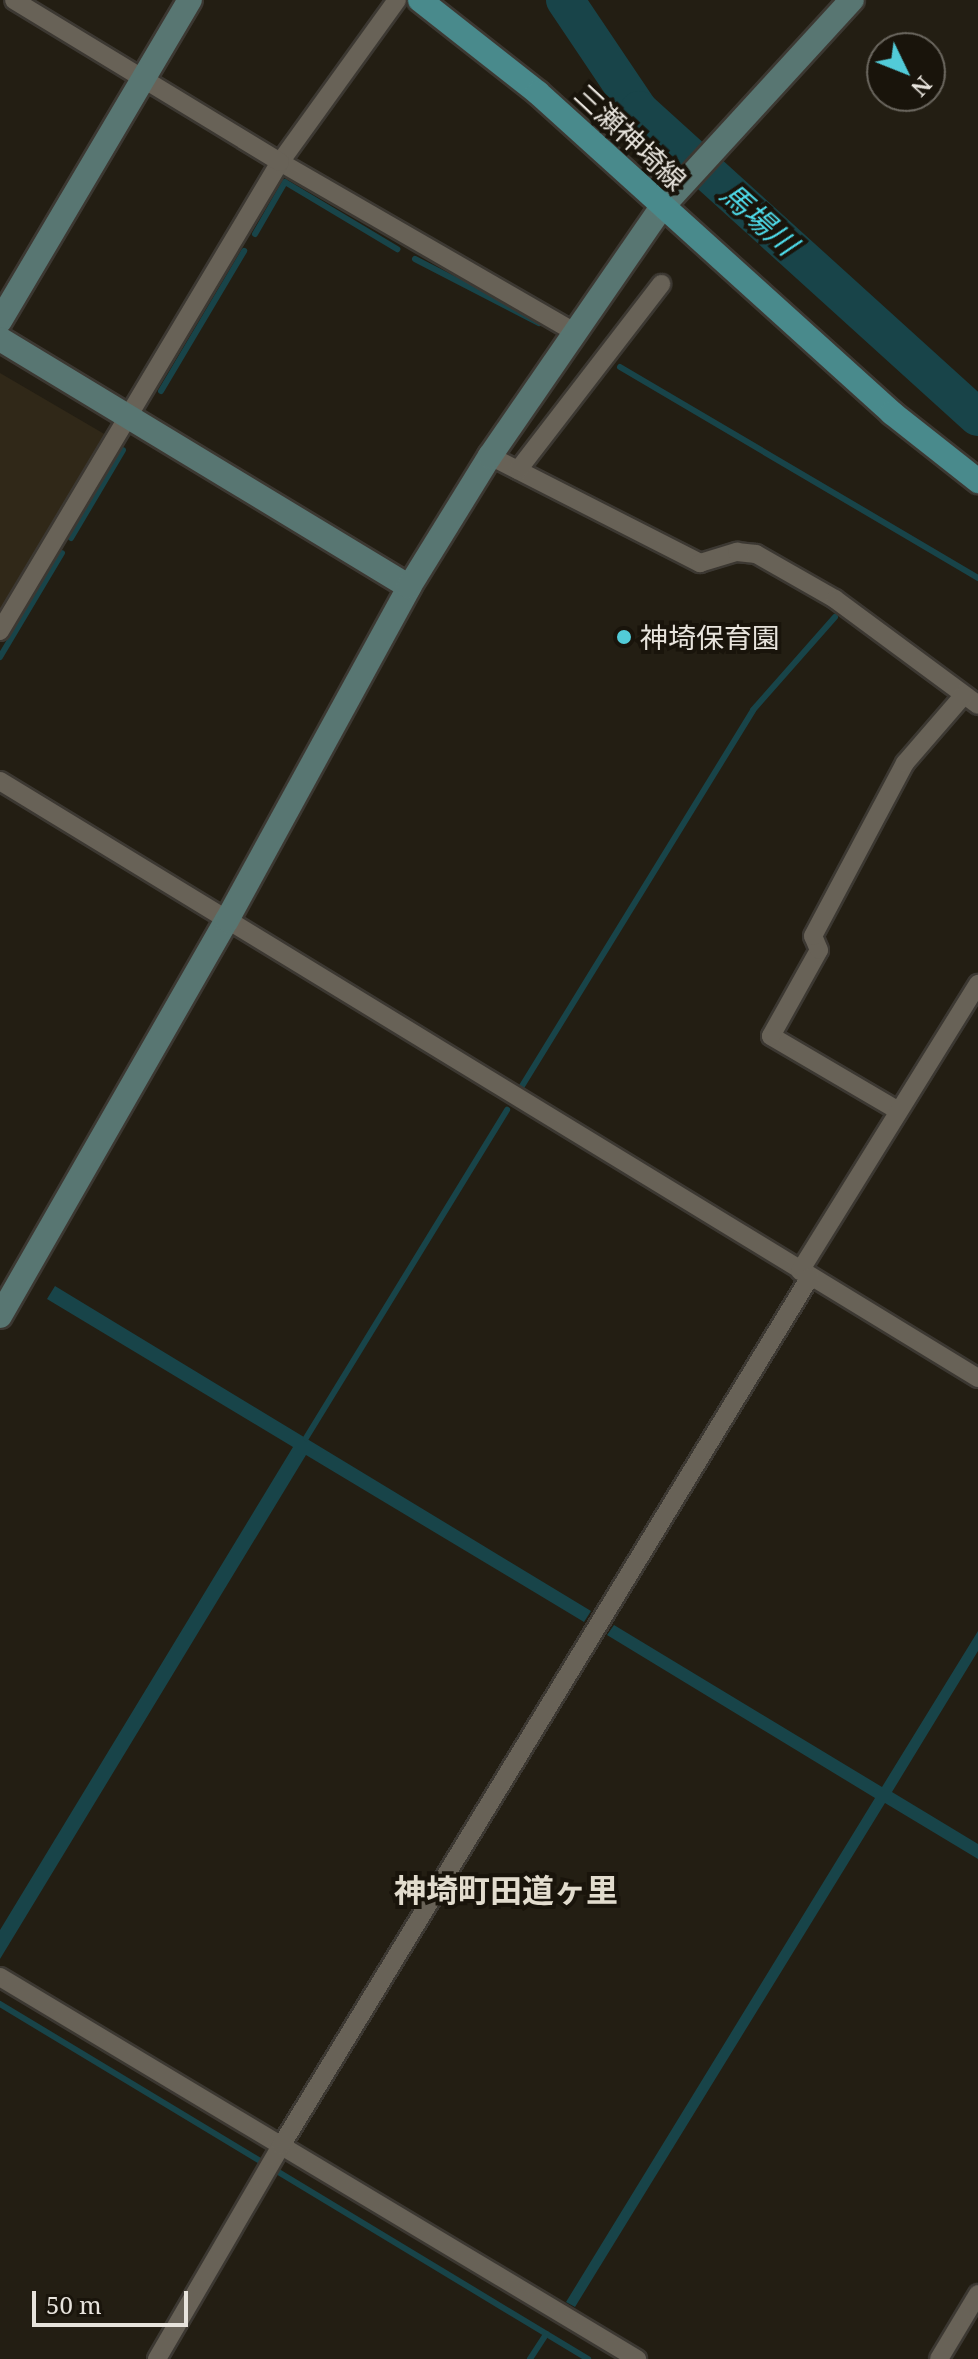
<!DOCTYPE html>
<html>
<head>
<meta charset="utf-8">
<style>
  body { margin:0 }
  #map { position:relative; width:978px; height:2359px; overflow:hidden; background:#231e13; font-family:"Noto Serif","Noto Sans JP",serif }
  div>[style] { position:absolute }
  .built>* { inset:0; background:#302818 }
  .water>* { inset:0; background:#184449 }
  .stream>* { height:6px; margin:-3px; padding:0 3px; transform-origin:3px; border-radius:3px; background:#184449 }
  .river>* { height:38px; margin:-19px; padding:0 19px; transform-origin:19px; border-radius:19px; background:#184449 }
  .roads { filter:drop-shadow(2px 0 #3c3832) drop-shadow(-2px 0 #3c3832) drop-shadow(0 2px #3c3832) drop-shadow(0 -2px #3c3832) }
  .street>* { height:18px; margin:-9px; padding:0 9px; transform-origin:9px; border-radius:9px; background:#686257 }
  .secondary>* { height:24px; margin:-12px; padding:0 12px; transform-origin:12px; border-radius:12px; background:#587672 }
  .primary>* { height:24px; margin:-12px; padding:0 12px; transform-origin:12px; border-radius:12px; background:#498a8c }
  .dots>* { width:22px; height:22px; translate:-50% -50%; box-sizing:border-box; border:4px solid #19140b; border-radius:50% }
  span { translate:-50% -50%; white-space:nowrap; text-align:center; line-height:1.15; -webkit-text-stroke:8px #19140b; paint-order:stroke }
  .street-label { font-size:28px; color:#e7e3dc }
  .poi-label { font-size:28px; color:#e7e3dc }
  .left { translate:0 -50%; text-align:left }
  .water-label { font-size:30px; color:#4fddec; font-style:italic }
  .quarter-label { font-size:32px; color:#e2dcce; font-weight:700 }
  .north { position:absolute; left:866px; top:32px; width:80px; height:80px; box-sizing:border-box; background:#19140b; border:2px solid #6b675f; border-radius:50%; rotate:133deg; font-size:22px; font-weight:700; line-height:32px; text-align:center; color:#e7e3dc }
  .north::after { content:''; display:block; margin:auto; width:28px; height:36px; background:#52cbd8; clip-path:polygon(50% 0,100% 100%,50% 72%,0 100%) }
  .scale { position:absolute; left:32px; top:2291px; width:156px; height:36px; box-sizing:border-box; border:4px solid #e7e3dc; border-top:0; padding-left:10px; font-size:24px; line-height:28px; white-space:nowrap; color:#e7e3dc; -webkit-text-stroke:6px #19140b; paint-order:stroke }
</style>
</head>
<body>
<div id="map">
  <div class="built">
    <div style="clip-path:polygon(0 373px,106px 435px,0 614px)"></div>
  </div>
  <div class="water">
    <div style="clip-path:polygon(55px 1286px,591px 1611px,584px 1622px,306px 1455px,0 1959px,0 1930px,293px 1447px,47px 1299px)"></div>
    <div style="clip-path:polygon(614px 1625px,882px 1787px,978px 1631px,978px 1651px,892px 1792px,978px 1844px,978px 1859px,885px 1803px,575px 2307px,566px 2302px,875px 1798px,607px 1635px)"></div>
  </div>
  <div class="stream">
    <div style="left:255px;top:234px;width:60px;rotate:-60deg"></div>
    <div style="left:285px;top:182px;width:131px;rotate:30.9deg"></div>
    <div style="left:415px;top:259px;width:140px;rotate:27.3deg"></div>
    <div style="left:620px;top:367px;width:416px;rotate:30.5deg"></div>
    <div style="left:161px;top:391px;width:163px;rotate:-59.3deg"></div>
    <div style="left:71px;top:538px;width:102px;rotate:-59.4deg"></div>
    <div style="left:0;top:657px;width:121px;rotate:-59.2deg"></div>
    <div style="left:522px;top:1086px;width:441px;rotate:-58.4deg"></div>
    <div style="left:753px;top:710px;width:124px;rotate:-48.6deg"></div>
    <div style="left:306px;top:1438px;width:385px;rotate:-58.5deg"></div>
    <div style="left:0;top:2004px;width:687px;rotate:31.12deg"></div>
    <div style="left:530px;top:2359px;width:30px;rotate:-57deg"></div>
  </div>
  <div class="river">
    <div style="left:565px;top:0;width:133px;rotate:56.1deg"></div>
    <div style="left:639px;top:110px;width:457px;rotate:42.2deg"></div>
  </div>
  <div class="roads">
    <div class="street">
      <div style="left:397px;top:0;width:200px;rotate:125.8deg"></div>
      <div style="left:280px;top:162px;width:340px;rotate:30deg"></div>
      <div style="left:490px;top:456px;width:236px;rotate:27deg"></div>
      <div style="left:700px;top:563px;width:39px;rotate:-17deg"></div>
      <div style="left:737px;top:552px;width:19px;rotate:6deg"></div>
      <div style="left:756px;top:554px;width:91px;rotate:29.7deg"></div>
      <div style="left:835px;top:599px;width:178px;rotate:36.5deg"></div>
      <div style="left:518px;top:470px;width:235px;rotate:-52.4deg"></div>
      <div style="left:0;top:631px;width:546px;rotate:-59.16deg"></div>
      <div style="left:280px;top:162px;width:311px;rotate:-148.7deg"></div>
      <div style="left:0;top:781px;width:1146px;rotate:31.4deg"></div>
      <div style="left:897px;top:1110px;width:146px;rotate:-149.6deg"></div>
      <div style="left:771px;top:1036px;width:98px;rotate:-60.8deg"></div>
      <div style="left:819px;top:950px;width:15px;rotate:-113deg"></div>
      <div style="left:813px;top:936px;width:196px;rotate:-62deg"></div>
      <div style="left:905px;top:763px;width:90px;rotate:-49.1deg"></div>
      <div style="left:800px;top:1271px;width:338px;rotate:-58.2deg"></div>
      <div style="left:0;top:1977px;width:743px;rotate:30.95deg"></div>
      <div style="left:157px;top:2359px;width:246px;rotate:-59.8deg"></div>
      <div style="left:281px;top:2146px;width:1017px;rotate:-58.67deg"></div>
      <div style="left:939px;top:2359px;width:76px;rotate:-59deg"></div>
    </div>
    <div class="secondary">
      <div style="left:0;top:321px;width:373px;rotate:-59.4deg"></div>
      <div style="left:0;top:339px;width:478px;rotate:31.2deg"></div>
      <div style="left:0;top:1316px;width:456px;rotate:-60.2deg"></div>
      <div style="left:227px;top:920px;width:379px;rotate:-61.3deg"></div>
      <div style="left:409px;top:587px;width:154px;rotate:-58.3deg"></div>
      <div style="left:490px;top:456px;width:303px;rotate:-55.4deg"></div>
      <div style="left:662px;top:207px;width:281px;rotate:-47.5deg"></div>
    </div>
    <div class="primary">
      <div style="left:420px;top:0;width:150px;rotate:38.2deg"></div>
      <div style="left:538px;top:93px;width:477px;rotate:42.1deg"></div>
      <div style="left:892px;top:413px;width:110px;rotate:38.3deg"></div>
    </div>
  </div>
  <div class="dots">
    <div style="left:624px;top:637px;background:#52cbd8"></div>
  </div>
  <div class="street-label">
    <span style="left:631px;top:137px;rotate:43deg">三瀬神埼線</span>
  </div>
  <div class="poi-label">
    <span class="left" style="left:640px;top:637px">神埼保育園</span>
  </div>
  <div class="water-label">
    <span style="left:759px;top:219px;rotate:42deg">馬場川</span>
  </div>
  <div class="quarter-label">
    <span style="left:506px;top:1890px">神埼町田道ヶ里</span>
  </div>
  <div class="north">N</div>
  <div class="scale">50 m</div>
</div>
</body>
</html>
